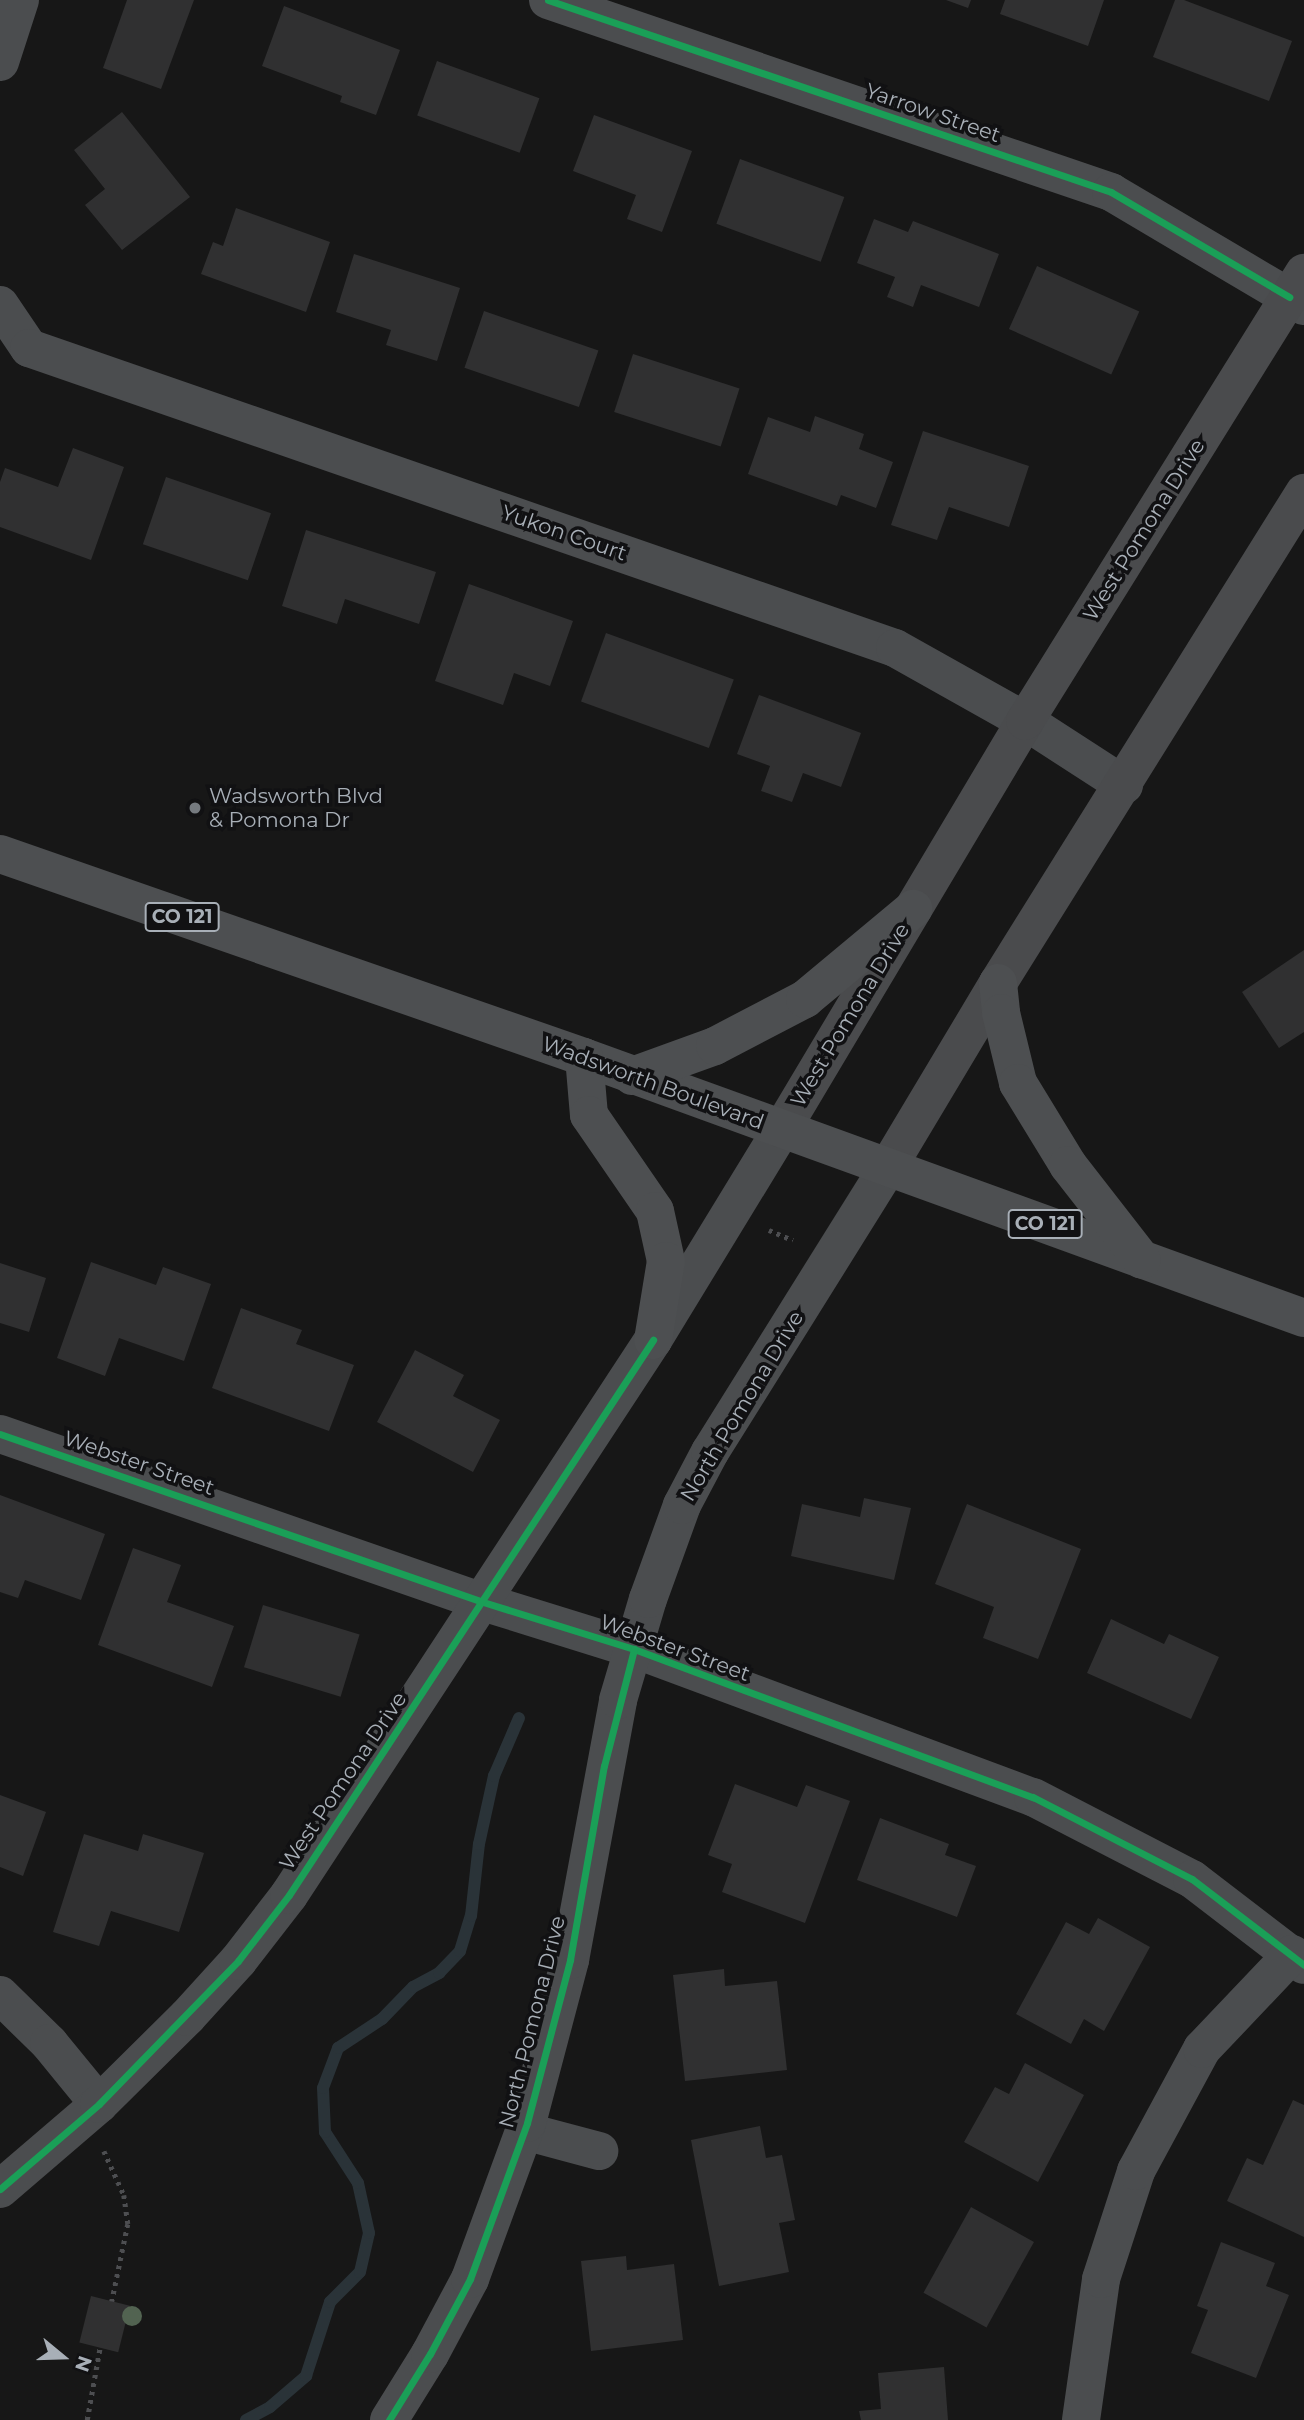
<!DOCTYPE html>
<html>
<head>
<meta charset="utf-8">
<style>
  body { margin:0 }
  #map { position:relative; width:1304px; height:2420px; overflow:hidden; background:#171717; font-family:Montserrat,sans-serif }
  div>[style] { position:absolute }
  .stream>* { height:12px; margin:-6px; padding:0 6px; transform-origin:6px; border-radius:6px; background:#2a3338 }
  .building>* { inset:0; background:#303031; transform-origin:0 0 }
  .path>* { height:4.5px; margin-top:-2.25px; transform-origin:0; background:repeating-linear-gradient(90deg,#4d4e51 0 3.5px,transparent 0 8.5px) }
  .street>* { height:38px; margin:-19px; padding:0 19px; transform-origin:19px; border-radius:19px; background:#4b4d4f }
  .secondary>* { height:38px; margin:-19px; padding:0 19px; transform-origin:19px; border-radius:19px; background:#4a4b4d }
  .primary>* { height:38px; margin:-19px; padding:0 19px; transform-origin:19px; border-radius:19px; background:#4d4f51 }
  .cycleway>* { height:7px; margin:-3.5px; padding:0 3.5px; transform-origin:3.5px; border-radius:3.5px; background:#1a9f57 }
  .trees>* { width:20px; height:20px; margin:-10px; border-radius:50%; background:#526351 }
  .dots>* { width:19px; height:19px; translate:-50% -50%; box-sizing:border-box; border:4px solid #111113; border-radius:50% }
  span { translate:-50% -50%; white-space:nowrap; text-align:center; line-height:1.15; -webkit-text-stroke:7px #111113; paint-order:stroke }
  .shield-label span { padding:2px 5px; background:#111113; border:2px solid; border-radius:5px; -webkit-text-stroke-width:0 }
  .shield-label { font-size:19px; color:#a8afb7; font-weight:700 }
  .street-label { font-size:21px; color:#a8afb7 }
  .poi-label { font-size:21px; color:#a8afb7 }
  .left { translate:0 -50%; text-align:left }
  .north { position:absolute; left:28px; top:2322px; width:70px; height:70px; -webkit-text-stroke:5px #111113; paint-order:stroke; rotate:109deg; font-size:19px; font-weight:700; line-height:28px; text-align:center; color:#a8afb7 }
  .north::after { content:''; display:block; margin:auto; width:24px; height:32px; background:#a8afb7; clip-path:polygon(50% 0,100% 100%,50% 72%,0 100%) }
</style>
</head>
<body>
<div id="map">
  <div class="stream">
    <div style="left:246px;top:2420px;width:27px;rotate:-28deg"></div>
    <div style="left:270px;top:2407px;width:48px;rotate:-40.7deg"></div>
    <div style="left:306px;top:2376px;width:78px;rotate:-72deg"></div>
    <div style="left:330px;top:2302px;width:42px;rotate:-45deg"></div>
    <div style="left:360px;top:2272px;width:40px;rotate:-77deg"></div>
    <div style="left:369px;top:2233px;width:51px;rotate:-102.4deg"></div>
    <div style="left:358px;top:2183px;width:61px;rotate:-122.9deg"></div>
    <div style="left:325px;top:2132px;width:44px;rotate:-92.6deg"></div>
    <div style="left:323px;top:2088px;width:43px;rotate:-69.4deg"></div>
    <div style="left:338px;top:2048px;width:53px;rotate:-33.4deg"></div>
    <div style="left:382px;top:2019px;width:45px;rotate:-45.9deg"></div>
    <div style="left:413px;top:1987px;width:30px;rotate:-28deg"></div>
    <div style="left:439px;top:1973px;width:30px;rotate:-46deg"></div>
    <div style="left:460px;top:1951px;width:37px;rotate:-73deg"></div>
    <div style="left:471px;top:1916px;width:72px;rotate:-83.7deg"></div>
    <div style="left:479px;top:1844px;width:70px;rotate:-77.6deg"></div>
    <div style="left:494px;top:1776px;width:63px;rotate:-66.7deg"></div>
  </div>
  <div class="building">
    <div style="clip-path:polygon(127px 0,194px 0,161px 89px,103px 68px)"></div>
    <div style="clip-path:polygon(946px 0,971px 0,968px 8px)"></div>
    <div style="clip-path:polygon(1005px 0,1104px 0,1088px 46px,1000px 14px)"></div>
    <div style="clip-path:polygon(1175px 0,1184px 0,1292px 41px,1269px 101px,1153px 57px)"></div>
    <div style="clip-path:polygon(284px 6px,400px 50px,376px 115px,340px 102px,342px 96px,262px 66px)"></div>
    <div style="left:437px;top:61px;width:109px;height:58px;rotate:20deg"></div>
    <div style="clip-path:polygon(122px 112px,190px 197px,122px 250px,85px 205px,105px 189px,74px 150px)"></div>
    <div style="clip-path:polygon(594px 115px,692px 151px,662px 232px,627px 219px,636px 195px,573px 171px)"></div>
    <div style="left:740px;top:159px;width:111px;height:69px;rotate:20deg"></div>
    <div style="clip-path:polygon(236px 208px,330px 242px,306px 312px,201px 274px,213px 242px,223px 246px)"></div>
    <div style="clip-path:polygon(874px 219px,908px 232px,913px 221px,999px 254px,979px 307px,921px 285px,913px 307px,887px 297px,895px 277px,857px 263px)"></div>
    <div style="clip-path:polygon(354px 254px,460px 288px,437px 361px,386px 345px,391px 330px,336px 312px)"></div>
    <div style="left:1037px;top:266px;width:112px;height:69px;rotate:24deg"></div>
    <div style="left:484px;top:311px;width:121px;height:60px;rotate:19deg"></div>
    <div style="left:633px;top:354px;width:112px;height:61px;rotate:18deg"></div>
    <div style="clip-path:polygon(815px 416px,864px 434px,859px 449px,893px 462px,876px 508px,841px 495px,837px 506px,748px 474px,768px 417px,810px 432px)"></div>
    <div style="clip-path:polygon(923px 431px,1029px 466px,1009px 527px,949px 507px,937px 540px,891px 525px)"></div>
    <div style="clip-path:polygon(73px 448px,124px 467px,91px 560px,0 527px,0 482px,5px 468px,58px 487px)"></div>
    <div style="left:166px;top:477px;width:111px;height:71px;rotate:19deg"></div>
    <div style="clip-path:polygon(306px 530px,436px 572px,419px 624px,345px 599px,337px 624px,282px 606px)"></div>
    <div style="clip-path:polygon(469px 584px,573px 621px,550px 686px,514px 673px,503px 705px,435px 681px)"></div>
    <div style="left:606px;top:633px;width:136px;height:73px;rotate:20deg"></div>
    <div style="clip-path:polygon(759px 695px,861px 733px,841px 787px,803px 773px,792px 802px,761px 791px,770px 766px,737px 754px)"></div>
    <div style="clip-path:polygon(1304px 950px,1304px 1032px,1279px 1048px,1242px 992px)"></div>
    <div style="clip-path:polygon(91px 1262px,156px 1285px,163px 1267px,211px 1284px,184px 1361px,119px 1338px,105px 1376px,57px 1358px)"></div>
    <div style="clip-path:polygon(0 1263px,46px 1278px,29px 1332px,0 1323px)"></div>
    <div style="clip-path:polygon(241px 1308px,302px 1330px,296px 1344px,354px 1365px,329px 1431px,212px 1388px)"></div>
    <div style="clip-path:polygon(415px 1350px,464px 1375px,453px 1396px,500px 1420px,473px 1472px,377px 1422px)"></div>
    <div style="clip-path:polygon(0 1495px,105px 1534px,81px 1600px,25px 1580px,18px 1598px,0 1592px)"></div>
    <div style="clip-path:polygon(864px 1498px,911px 1508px,894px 1580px,791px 1556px,802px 1504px,860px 1517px)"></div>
    <div style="clip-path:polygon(967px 1504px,1081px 1549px,1038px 1659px,983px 1638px,994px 1607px,935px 1584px)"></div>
    <div style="clip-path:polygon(133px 1548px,181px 1565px,167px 1602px,234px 1626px,212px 1687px,98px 1645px)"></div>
    <div style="left:263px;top:1605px;width:101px;height:65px;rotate:17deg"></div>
    <div style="clip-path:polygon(1111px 1619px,1164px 1644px,1169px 1634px,1219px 1657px,1191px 1719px,1087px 1673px)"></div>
    <div style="clip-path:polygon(735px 1784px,797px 1807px,806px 1785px,850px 1801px,805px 1923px,722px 1892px,732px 1864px,708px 1855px)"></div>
    <div style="clip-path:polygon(0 1795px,46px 1812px,23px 1876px,0 1867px)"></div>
    <div style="clip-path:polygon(880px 1818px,949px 1844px,945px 1855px,976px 1866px,957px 1917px,857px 1880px)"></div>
    <div style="clip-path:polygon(84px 1834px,138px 1851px,143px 1834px,204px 1853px,179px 1932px,111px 1911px,99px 1946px,53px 1932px)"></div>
    <div style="clip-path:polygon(1098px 1918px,1150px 1947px,1104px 2031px,1084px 2019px,1071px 2044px,1016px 2014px,1066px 1922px,1089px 1934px)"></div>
    <div style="clip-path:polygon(724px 1969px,725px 1986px,777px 1981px,787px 2070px,685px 2081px,673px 1975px)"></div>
    <div style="clip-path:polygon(1025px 2063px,1084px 2095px,1038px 2182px,964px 2142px,995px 2087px,1009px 2094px)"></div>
    <div style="clip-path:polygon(1293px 2100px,1304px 2105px,1304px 2237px,1227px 2201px,1247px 2158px,1263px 2165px)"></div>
    <div style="clip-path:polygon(760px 2126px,766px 2158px,782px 2155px,795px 2220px,779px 2223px,789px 2272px,719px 2286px,691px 2140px)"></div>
    <div style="left:971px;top:2207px;width:72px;height:98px;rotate:29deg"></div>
    <div style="clip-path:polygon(1221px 2242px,1275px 2263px,1266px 2286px,1289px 2295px,1256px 2378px,1191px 2353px,1208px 2310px,1197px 2306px)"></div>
    <div style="clip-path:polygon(626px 2256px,627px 2270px,674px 2264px,683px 2340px,591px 2351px,581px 2261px)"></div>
    <div style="left:91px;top:2296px;width:40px;height:48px;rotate:14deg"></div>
    <div style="clip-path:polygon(944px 2367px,948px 2420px,861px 2420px,859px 2411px,881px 2409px,878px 2373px)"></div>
  </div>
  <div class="path">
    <div style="left:769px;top:1230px;width:26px;rotate:23deg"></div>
    <div style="left:104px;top:2151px;width:48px;rotate:65.6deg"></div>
    <div style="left:124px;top:2195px;width:29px;rotate:82deg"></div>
    <div style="left:128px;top:2224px;width:79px;rotate:101.7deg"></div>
    <div style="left:87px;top:2420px;width:74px;rotate:-79.9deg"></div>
  </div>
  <div class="street">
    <div style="left:548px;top:0;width:595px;rotate:18.83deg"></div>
    <div style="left:1111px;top:192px;width:224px;rotate:30.6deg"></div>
    <div style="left:0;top:62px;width:65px;rotate:-72.1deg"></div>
    <div style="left:0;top:305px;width:52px;rotate:56deg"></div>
    <div style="left:29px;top:348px;width:916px;rotate:19.11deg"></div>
    <div style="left:895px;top:648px;width:149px;rotate:29.3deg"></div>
    <div style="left:1025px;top:721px;width:118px;rotate:32.9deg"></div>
    <div style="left:0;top:1434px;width:511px;rotate:19.18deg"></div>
    <div style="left:483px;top:1602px;width:158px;rotate:17.3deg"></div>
    <div style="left:634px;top:1649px;width:426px;rotate:20.4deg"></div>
    <div style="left:1033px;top:1797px;width:179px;rotate:27.3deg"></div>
    <div style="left:1192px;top:1879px;width:141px;rotate:37.5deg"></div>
    <div style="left:0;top:1995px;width:69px;rotate:44.4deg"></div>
    <div style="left:49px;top:2043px;width:79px;rotate:50.7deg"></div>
    <div style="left:524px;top:2131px;width:78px;rotate:14.9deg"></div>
    <div style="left:0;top:2189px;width:130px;rotate:-40.6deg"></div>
    <div style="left:99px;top:2104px;width:124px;rotate:-44.7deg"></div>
    <div style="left:187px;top:2017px;width:76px;rotate:-47.7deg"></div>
    <div style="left:238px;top:1961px;width:83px;rotate:-52.3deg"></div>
    <div style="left:289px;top:1895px;width:664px;rotate:-56.74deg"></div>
    <div style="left:653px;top:1340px;width:247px;rotate:-58.6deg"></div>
    <div style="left:389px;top:2420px;width:78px;rotate:-58.2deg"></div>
    <div style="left:430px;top:2354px;width:85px;rotate:-61.9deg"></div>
    <div style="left:470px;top:2279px;width:166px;rotate:-69.9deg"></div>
    <div style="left:527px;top:2123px;width:169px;rotate:-75.2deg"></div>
    <div style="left:570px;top:1960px;width:264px;rotate:-79.5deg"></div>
    <div style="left:618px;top:1700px;width:105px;rotate:-73.5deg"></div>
    <div style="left:648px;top:1599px;width:100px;rotate:-70.1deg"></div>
    <div style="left:682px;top:1505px;width:60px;rotate:-62.2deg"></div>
    <div style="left:710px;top:1452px;width:336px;rotate:-58deg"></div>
    <div style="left:1081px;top:2420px;width:142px;rotate:-81.9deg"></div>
    <div style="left:1101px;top:2279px;width:114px;rotate:-72deg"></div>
    <div style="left:1136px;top:2171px;width:139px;rotate:-61.6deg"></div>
    <div style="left:1202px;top:2049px;width:131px;rotate:-46.5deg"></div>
  </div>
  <div class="secondary">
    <div style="left:782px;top:1129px;width:475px;rotate:-59.2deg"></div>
    <div style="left:1025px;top:721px;width:528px;rotate:-58.09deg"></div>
    <div style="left:888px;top:1167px;width:214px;rotate:-59.1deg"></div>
    <div style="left:998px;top:983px;width:578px;rotate:-58.02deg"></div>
  </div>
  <div class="primary">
    <div style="left:0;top:854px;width:618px;rotate:19.17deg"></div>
    <div style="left:584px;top:1057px;width:766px;rotate:19.93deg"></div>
    <div style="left:998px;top:983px;width:30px;rotate:84deg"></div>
    <div style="left:1001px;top:1013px;width:72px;rotate:76.3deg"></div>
    <div style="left:1018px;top:1083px;width:96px;rotate:58.6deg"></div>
    <div style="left:1068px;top:1165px;width:120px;rotate:52.1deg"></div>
    <div style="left:584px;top:1057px;width:58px;rotate:85.1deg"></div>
    <div style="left:589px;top:1115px;width:116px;rotate:55.5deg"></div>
    <div style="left:655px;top:1211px;width:51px;rotate:77.6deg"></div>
    <div style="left:666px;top:1261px;width:80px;rotate:99.3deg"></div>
    <div style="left:632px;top:1076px;width:88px;rotate:-19.9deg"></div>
    <div style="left:715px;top:1046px;width:102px;rotate:-27.6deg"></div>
    <div style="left:805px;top:999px;width:141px;rotate:-39.8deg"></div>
  </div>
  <div class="cycleway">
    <div style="left:548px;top:0;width:595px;rotate:18.83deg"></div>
    <div style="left:1111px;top:192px;width:207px;rotate:30.5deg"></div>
    <div style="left:0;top:1434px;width:511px;rotate:19.18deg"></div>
    <div style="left:483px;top:1602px;width:158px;rotate:17.3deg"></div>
    <div style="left:634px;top:1649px;width:426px;rotate:20.4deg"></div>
    <div style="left:1033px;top:1797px;width:179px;rotate:27.3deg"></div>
    <div style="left:1192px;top:1879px;width:141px;rotate:37.5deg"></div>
    <div style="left:0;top:2189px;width:130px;rotate:-40.6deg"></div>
    <div style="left:99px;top:2104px;width:199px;rotate:-45.8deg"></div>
    <div style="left:238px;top:1961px;width:83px;rotate:-52.3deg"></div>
    <div style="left:289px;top:1895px;width:664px;rotate:-56.74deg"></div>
    <div style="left:389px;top:2420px;width:78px;rotate:-58.2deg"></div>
    <div style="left:430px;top:2354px;width:85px;rotate:-61.9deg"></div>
    <div style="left:470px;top:2279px;width:166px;rotate:-69.9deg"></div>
    <div style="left:527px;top:2123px;width:169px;rotate:-75.2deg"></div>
    <div style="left:570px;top:1960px;width:197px;rotate:-80.1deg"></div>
    <div style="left:604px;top:1766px;width:121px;rotate:-75.6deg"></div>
  </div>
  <div class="trees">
    <div style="left:132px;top:2316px"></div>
  </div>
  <div class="dots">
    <div style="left:195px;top:808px;background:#757a7f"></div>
  </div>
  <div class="shield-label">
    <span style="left:182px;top:917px">CO 121</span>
    <span style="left:1045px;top:1224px">CO 121</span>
  </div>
  <div class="street-label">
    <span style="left:933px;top:113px;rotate:19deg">Yarrow Street</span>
    <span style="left:1144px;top:530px;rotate:-58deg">West Pomona Drive</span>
    <span style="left:564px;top:533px;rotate:19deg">Yukon Court</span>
    <span style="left:850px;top:1015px;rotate:-59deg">West Pomona Drive</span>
    <span style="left:653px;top:1083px;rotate:20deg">Wadsworth Boulevard</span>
    <span style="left:742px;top:1406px;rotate:-59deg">North Pomona Drive</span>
    <span style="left:139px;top:1463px;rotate:19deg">Webster Street</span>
    <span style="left:675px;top:1648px;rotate:20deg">Webster Street</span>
    <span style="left:343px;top:1781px;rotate:-56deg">West Pomona Drive</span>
    <span style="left:532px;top:2022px;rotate:-76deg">North Pomona Drive</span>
  </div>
  <div class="poi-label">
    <span class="left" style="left:209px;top:808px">Wadsworth Blvd<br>&amp; Pomona Dr</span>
  </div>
  <div class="north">N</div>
</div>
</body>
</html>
